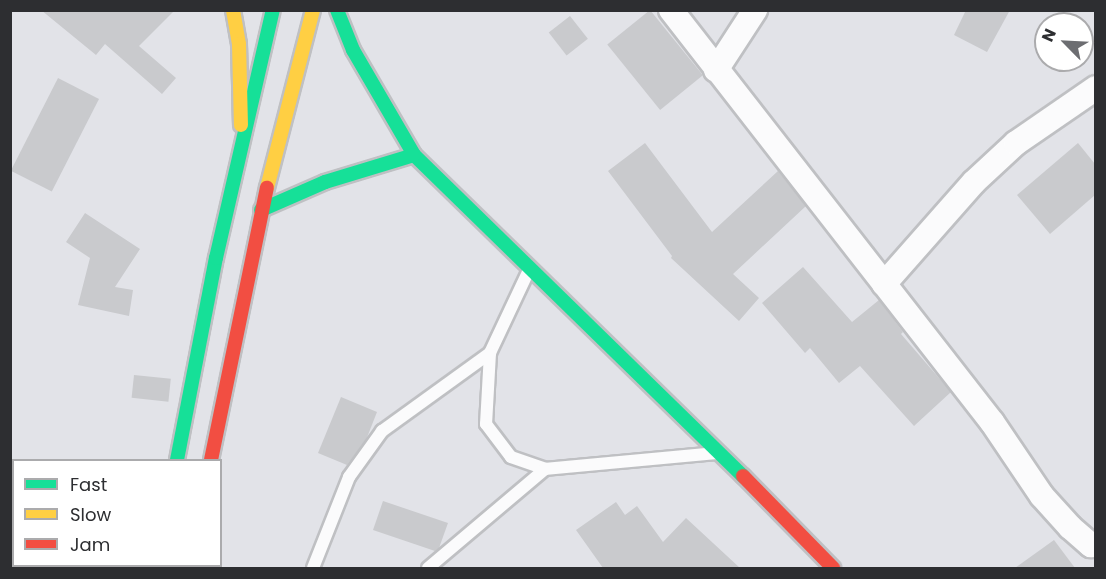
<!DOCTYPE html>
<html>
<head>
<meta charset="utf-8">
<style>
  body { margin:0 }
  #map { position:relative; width:1106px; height:579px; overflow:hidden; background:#e2e3e8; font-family:Poppins,sans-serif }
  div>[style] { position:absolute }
  .building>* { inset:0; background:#c9cacd; transform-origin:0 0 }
  .roads { filter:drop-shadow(2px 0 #bfc0c3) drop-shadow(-2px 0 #bfc0c3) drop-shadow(0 2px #bfc0c3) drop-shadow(0 -2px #bfc0c3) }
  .lane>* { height:12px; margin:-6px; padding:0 6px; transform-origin:6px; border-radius:6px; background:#fbfbfc }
  .street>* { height:24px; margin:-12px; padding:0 12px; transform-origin:12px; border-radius:12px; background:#fbfbfc }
  .fast>* { height:14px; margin:-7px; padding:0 7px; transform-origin:7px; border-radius:7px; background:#16e098 }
  .slow>* { height:14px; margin:-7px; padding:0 7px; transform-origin:7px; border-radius:7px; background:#ffcf43 }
  .jam>* { height:14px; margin:-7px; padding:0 7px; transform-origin:7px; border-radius:7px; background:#f24e42 }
  span { translate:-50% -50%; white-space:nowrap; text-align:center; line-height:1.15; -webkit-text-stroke:6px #fff; paint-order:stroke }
  .frame { position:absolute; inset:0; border:12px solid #2d2e31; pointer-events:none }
  .legend { position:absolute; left:12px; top:459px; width:210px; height:108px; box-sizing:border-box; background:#fff; border:2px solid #ababad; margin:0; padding:8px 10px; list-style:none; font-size:18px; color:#2d2e31 }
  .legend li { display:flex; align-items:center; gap:12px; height:30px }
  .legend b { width:30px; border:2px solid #ababad }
  .north { position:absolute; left:1034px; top:12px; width:60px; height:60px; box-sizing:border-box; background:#fff; border:2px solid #ababad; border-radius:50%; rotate:294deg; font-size:16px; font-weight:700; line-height:24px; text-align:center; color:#2d2e31 }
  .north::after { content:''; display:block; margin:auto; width:21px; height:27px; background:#6c6d71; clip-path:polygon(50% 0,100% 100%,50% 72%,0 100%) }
</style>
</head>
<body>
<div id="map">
  <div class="building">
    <div style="clip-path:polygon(41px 10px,175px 10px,139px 46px,176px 78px,162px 94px,105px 44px,96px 55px)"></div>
    <div style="left:650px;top:10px;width:84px;height:55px;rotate:51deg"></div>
    <div style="clip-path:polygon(966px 10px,1010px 10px,987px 52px,954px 35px)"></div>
    <div style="left:570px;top:16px;width:29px;height:27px;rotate:52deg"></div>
    <div style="left:58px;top:78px;width:46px;height:104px;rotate:27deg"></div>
    <div style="clip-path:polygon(645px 143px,712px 232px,778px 171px,806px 206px,733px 274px,759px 298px,739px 321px,671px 258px,672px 256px,608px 171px)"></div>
    <div style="clip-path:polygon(1078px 143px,1095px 164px,1095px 195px,1050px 234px,1017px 195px)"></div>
    <div style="clip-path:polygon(85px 213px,140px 249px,115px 287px,133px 290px,129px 316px,78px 305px,90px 258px,66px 242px)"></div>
    <div style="clip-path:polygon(803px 267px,852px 322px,879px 300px,903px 332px,901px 334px,951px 392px,914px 426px,860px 366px,839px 383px,810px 348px,805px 353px,762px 303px)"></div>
    <div style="left:134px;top:375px;width:37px;height:23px;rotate:6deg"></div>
    <div style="clip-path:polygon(341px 397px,377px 412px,366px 440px,347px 465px,318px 453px)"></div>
    <div style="clip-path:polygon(383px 501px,448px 523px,439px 548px,435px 551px,373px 530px)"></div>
    <div style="clip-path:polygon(616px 502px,625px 515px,637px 506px,663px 542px,686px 518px,740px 568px,603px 568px,576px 530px)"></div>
    <div style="clip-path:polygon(1054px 540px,1075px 568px,1015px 568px)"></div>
  </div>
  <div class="roads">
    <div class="lane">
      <div style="left:529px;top:270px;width:92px;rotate:115.2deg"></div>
      <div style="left:490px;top:353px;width:71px;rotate:93.2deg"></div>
      <div style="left:486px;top:424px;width:41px;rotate:52.9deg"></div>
      <div style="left:511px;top:457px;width:36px;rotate:19deg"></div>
      <div style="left:545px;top:469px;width:172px;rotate:-5.3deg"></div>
      <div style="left:313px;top:568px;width:98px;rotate:-68.4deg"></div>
      <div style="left:349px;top:477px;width:57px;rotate:-54.3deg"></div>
      <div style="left:382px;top:431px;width:133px;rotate:-35.8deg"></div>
      <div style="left:428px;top:568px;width:153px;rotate:-40.2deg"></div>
    </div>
    <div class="street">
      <div style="left:671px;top:10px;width:522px;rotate:52.08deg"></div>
      <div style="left:992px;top:422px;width:89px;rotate:56deg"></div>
      <div style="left:1042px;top:496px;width:42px;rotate:47.9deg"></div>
      <div style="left:1070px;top:527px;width:28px;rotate:41deg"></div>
      <div style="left:1091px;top:545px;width:5px"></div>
      <div style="left:716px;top:70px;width:72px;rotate:-57deg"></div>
      <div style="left:884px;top:284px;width:136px;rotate:-48.6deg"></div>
      <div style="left:974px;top:182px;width:57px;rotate:-42.9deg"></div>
      <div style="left:1016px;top:143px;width:97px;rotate:-34.5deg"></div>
      <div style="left:10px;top:547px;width:4px;rotate:27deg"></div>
      <div style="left:39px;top:566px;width:5px;rotate:22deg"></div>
    </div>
    <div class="fast">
      <div style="left:337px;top:10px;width:43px;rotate:68.2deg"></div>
      <div style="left:353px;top:50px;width:121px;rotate:59.8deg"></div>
      <div style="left:414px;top:155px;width:460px;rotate:44.3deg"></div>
      <div style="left:261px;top:210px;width:70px;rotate:-23.6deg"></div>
      <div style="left:325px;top:182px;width:93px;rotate:-16.9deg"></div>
      <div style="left:177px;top:460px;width:206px;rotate:-79.1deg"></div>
      <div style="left:216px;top:258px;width:254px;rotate:-77.1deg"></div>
      <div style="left:189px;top:568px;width:2px;rotate:-63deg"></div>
    </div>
    <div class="slow">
      <div style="left:233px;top:10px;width:35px;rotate:80deg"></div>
      <div style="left:239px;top:44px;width:81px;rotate:88.6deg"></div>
      <div style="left:267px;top:188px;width:184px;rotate:-75.5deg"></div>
      <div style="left:157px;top:566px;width:2px;rotate:90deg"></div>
    </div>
    <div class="jam">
      <div style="left:211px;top:460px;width:278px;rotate:-78.4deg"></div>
      <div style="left:743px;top:476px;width:129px;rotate:45.6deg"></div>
    </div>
  </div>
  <div class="frame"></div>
  <ul class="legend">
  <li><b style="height:8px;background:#16e098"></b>Fast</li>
  <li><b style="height:8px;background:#ffcf43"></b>Slow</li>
  <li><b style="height:8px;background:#f24e42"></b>Jam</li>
  </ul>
  <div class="north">N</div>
</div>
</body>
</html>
